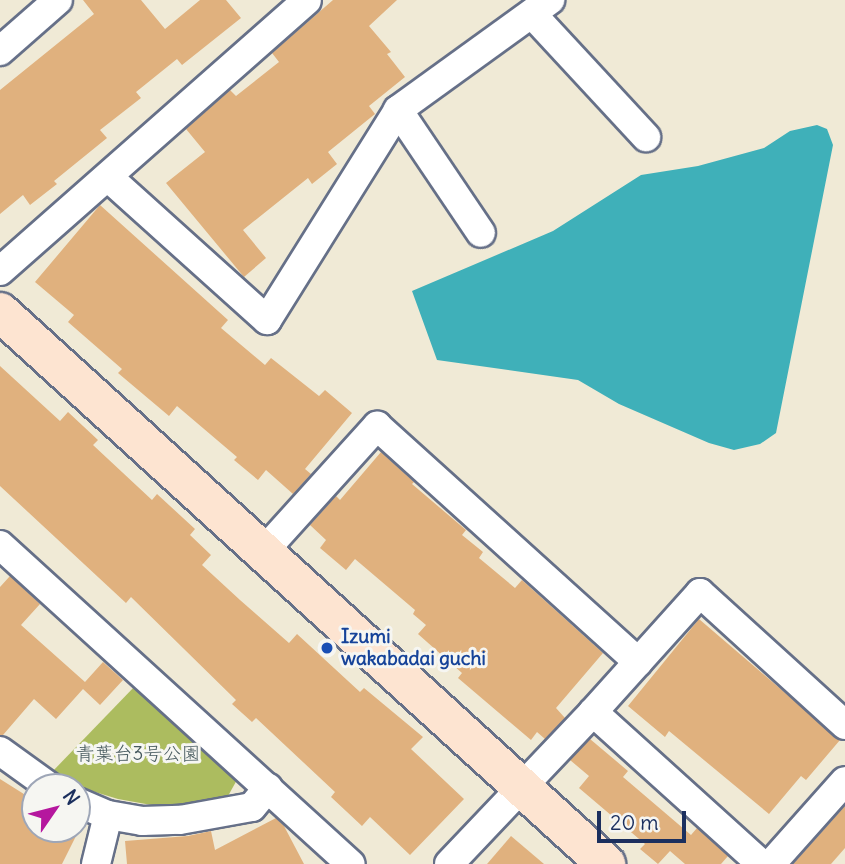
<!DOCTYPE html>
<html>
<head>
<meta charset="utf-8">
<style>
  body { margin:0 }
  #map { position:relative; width:845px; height:864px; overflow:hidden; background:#f0ead6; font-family:Delius,"Klee One",sans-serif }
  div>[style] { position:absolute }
  .green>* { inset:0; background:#acbc5f }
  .water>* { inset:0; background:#3fb0b9 }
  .building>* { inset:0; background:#e0b17e }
  .roads { filter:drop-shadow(2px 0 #667088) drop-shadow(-2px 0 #667088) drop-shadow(0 2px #667088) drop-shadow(0 -2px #667088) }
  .street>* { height:28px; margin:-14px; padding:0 14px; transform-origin:14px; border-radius:14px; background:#fff }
  .secondary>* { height:38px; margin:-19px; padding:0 19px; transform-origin:19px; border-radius:19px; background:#fde4d1 }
  .dots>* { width:19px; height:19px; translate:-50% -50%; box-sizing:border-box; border:4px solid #f6f6f2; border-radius:50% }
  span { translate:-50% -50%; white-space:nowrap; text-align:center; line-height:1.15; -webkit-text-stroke:6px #f6f6f2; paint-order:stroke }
  .transit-label { font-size:19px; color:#164399; font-weight:700 }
  .left { translate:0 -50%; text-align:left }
  .park-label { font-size:19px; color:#46595e }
  .north { position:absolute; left:21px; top:773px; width:70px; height:70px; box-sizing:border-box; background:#f6f6f2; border:2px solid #9ea6b7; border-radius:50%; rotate:55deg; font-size:19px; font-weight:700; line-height:28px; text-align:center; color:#1b2f5e }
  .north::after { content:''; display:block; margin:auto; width:24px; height:32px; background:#b5179e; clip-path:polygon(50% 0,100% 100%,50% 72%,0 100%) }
  .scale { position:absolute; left:597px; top:811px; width:89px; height:32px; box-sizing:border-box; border:4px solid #1b2f5e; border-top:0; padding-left:9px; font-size:21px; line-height:24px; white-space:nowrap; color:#1b2f5e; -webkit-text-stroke:5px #f6f6f2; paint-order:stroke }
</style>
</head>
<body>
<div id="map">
  <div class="green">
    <div style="clip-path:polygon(136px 685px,238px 778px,228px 796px,192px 805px,157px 806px,118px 799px,82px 788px,51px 773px)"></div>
  </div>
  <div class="water">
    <div style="clip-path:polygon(817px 125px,827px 129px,833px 145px,776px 433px,760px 444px,734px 450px,709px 443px,619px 404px,578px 380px,437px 360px,412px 291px,553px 231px,641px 175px,698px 166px,764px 148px,790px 131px)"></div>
  </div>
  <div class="building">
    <div style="clip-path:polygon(83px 0,141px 0,165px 29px,200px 0,226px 0,241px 18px,182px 65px,177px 59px,136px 92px,141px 98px,100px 130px,107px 138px,54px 181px,57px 184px,30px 205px,23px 195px,0 214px,0 90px,94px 14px)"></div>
    <div style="clip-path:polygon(333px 0,397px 0,369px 26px,391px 52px,387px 54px,405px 77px,369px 106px,375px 114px,328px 152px,337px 164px,312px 184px,308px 178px,243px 230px,266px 258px,244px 277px,166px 183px,205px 152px,186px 129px,230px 90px,236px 96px,279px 62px,272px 53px)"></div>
    <div style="clip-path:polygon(100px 205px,228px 320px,221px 328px,265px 365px,271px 358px,319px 396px,325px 390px,352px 413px,305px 469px,311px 474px,293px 494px,266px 470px,258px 480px,234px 460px,237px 457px,177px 406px,169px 416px,118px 373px,122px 369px,68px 322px,74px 315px,35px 282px)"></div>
    <div style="clip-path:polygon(0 366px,60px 421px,68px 412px,98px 440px,93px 445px,152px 500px,157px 494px,195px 529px,190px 535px,211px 555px,202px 565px,240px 600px,289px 643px,297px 634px,360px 692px,364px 688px,423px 737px,411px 749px,464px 799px,410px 855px,370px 817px,362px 826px,331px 797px,335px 792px,256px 718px,252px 722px,232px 704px,236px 700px,131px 597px,126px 603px,0 486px)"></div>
    <div style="clip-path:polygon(381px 452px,414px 482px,412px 484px,466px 530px,462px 535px,483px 552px,479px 558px,515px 588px,522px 580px,603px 653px,556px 708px,565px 718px,545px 739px,537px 732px,531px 740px,458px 678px,462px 673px,418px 634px,426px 625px,413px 614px,415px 610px,355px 559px,346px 570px,320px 548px,326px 540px,310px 525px,336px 496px,340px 500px)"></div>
    <div style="clip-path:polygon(10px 576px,40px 604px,21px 625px,85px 682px,103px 662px,123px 680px,100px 705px,83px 689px,56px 719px,34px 699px,3px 735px,0 735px,0 587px)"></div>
    <div style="clip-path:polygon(699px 619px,840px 740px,806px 780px,801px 776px,769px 814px,669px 731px,665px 737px,628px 706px)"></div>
    <div style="clip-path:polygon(590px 739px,628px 771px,623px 777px,691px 835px,697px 828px,728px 856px,721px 864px,685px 864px,670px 851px,658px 864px,640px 849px,645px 844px,579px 788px,589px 776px,570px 760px)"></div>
    <div style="clip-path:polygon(0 779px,35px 801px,35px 829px,77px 829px,77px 824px,81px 826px,62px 864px,0 864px)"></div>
    <div style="clip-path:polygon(845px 806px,845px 848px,831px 864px,793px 864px)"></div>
    <div style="clip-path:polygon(276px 818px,284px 826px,304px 864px,127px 864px,125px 841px,188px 836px,211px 831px,215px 850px)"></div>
    <div style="clip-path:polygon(511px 836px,544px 864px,487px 864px)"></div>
  </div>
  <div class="roads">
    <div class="street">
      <div style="left:532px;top:14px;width:168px;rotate:47.2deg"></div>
      <div style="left:0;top:51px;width:77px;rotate:-41.3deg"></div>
      <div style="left:398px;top:110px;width:148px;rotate:56deg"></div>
      <div style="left:108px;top:177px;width:214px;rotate:42deg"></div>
      <div style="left:267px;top:320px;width:248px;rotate:-58deg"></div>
      <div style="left:398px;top:110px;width:188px;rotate:-35.9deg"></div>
      <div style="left:0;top:271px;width:409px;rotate:-41.4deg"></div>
      <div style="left:0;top:545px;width:474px;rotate:42.3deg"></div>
      <div style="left:264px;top:551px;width:169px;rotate:-47.9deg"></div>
      <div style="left:377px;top:426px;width:352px;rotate:42.1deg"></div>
      <div style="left:593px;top:712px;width:227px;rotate:42.1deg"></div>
      <div style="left:0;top:751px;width:62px;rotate:35.8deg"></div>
      <div style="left:77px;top:802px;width:34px;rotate:23deg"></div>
      <div style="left:108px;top:815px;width:35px;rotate:10deg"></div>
      <div style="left:142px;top:821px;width:38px;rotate:-2deg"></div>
      <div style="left:180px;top:820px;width:73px;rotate:-10.2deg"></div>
      <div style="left:252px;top:807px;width:25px;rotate:-50deg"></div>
      <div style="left:96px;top:864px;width:50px;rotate:-76.2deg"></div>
      <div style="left:449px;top:864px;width:209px;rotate:-46.5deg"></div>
      <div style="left:593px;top:712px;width:160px;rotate:-48deg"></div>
      <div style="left:700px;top:593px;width:196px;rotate:42.3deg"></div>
      <div style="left:771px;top:864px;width:111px;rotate:-48.3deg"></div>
    </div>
    <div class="secondary">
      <div style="left:0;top:312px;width:820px;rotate:42.33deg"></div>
    </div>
  </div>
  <div class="dots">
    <div style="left:327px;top:648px;background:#1a4fb4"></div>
  </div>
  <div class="transit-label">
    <span class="left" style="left:341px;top:648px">Izumi<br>wakabadai guchi</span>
  </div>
  <div class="park-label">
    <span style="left:138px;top:754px">青葉台3号公園</span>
  </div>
  <div class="north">N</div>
  <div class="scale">20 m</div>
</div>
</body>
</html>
